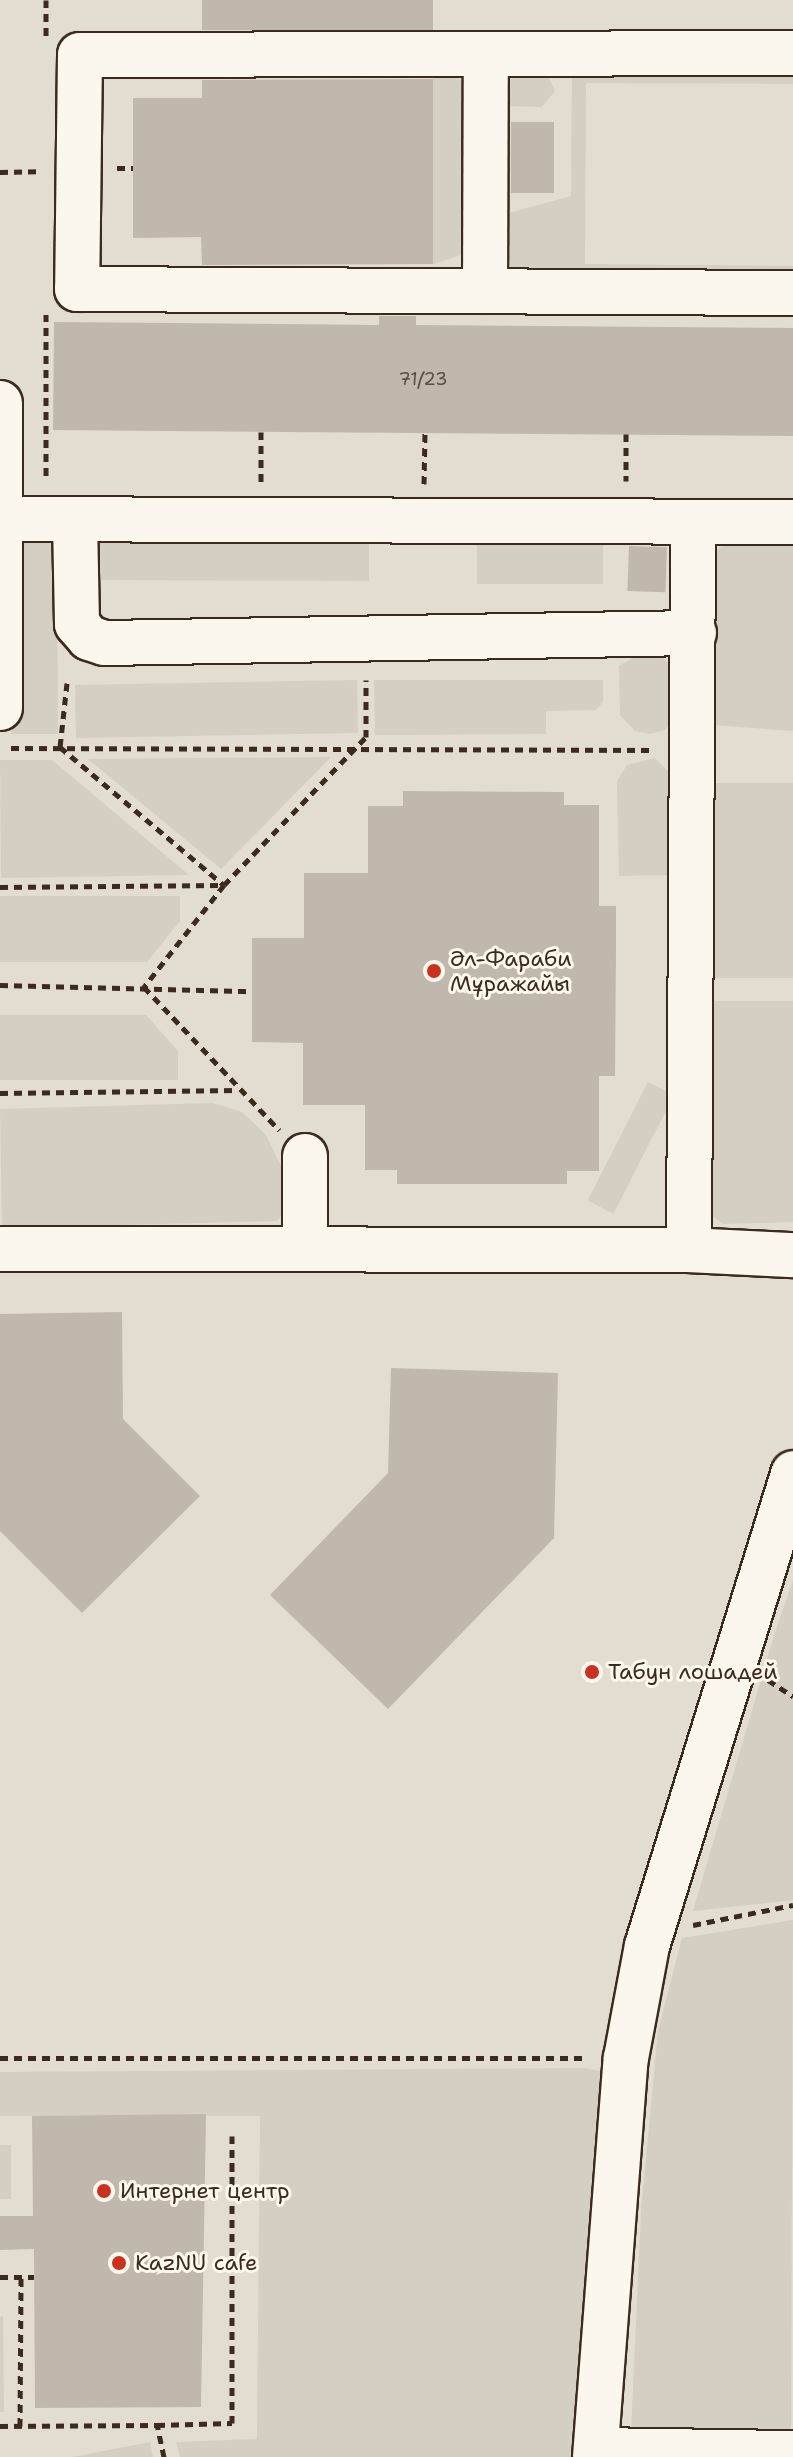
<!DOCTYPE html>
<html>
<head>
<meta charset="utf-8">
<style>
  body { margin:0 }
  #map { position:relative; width:793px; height:2457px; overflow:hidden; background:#f0ebe0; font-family:"Shantell Sans",sans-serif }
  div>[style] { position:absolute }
  .built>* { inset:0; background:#e2dcd1; transform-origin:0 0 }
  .green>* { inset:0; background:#d5cec3; transform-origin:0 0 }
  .building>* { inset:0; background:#c0b8ad; transform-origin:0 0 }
  .path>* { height:5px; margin-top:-2.5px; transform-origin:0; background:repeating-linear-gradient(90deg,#3b2a1e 0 8px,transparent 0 14px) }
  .roads { filter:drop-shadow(2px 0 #3b2a1e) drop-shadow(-2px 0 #3b2a1e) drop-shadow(0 2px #3b2a1e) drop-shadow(0 -2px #3b2a1e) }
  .minor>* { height:44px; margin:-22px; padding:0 22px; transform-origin:22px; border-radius:22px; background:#fbf7ec }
  .dots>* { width:22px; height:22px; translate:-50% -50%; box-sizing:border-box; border:4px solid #fbf7ec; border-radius:50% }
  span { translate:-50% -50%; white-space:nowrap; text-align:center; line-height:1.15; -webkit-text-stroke:6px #fbf7ec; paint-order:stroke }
  .number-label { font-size:18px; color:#5c4e42 }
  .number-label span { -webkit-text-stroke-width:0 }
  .poi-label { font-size:22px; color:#3b2a1e }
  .left { translate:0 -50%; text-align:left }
</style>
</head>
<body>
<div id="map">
  <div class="built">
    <div style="left:0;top:0;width:793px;height:2457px"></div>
  </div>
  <div class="green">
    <div style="clip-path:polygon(433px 66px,471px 85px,470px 252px,433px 264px)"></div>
    <div style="clip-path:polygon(545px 70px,555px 91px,542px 107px,501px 106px,502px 74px)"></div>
    <div style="clip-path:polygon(572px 71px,793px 71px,793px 84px,586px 83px,585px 264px,793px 266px,793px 278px,523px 279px,498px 254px,498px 216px,571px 196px)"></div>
    <div style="left:603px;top:536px;width:48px;height:126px;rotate:90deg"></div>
    <div style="clip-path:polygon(19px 537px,49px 537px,57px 550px,58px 734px,11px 734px,16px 710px)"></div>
    <div style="clip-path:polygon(101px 537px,369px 537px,369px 581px,100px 580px,91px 557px)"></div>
    <div style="clip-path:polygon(727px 542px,793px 544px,793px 731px,713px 725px,711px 555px)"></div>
    <div style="clip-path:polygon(641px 653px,661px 656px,671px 666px,672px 720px,665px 730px,650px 734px,635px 731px,620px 715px,619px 666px)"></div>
    <div style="left:357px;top:680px;width:53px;height:282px;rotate:89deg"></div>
    <div style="clip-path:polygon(374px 680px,603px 680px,603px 702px,596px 710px,546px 711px,546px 734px,375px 735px)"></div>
    <div style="clip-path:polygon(331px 757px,221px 869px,88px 759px)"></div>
    <div style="clip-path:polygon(655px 758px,671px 774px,674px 875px,619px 876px,617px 781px,627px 765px)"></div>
    <div style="clip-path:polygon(52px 760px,189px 875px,1px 878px,0 760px)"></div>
    <div style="left:713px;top:783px;width:80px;height:195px"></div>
    <div style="clip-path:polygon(0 896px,180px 896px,180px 921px,147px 962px,0 962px)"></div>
    <div style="clip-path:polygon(713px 1001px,793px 1001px,793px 1222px,724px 1224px,713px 1217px)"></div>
    <div style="clip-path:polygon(0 1015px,146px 1015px,178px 1051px,178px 1080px,0 1080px)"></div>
    <div style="left:648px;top:1082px;width:29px;height:133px;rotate:27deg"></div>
    <div style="clip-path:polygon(213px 1103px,242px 1112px,266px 1135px,289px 1183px,284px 1212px,277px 1221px,2px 1228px,0 1109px)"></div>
    <div style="clip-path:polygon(793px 1581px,793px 1900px,693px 1911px,775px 1632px)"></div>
    <div style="clip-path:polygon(793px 1920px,791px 2432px,631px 2434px,641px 2211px,658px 2031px,682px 1938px)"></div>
    <div style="clip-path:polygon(585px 2068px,608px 2073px,570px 2457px,180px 2457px,176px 2442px,257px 2439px,260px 2116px,0 2116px,0 2072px)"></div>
    <div style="left:0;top:2145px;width:11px;height:54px"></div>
    <div style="clip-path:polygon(3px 2316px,4px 2412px,0 2412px,0 2317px)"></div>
    <div style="left:150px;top:2442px;width:15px;height:150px;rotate:79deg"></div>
  </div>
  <div class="building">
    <div style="left:202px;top:0;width:231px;height:30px"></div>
    <div style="clip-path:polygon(433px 79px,433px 264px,202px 265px,201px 237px,133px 238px,133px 98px,202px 98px,202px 80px)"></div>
    <div style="left:511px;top:122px;width:43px;height:71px"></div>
    <div style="clip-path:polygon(379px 316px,416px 316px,416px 325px,793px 328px,793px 436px,53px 430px,54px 322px,379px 325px)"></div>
    <div style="left:629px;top:546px;width:38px;height:45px;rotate:2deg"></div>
    <div style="clip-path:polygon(403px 791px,564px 792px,564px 805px,599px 805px,599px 906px,616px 906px,616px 950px,615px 1076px,599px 1076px,599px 1171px,567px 1171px,567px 1184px,397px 1184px,397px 1170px,365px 1170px,365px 1105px,303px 1105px,303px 1043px,252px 1042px,252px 938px,304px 938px,304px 873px,368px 873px,368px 806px,403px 806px)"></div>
    <div style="clip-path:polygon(122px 1312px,123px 1419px,200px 1496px,82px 1613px,0 1531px,0 1314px)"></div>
    <div style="clip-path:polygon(391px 1368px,558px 1373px,554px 1538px,388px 1709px,270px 1595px,388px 1473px)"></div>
    <div style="clip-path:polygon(206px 2114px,201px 2407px,35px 2408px,34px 2249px,0 2250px,0 2216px,33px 2216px,32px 2116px)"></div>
  </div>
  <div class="path">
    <div style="left:46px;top:0;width:36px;rotate:90deg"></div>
    <div style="left:117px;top:168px;width:16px"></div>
    <div style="left:0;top:172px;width:39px;rotate:-1deg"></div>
    <div style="left:46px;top:314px;width:163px;rotate:90deg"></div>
    <div style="left:261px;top:432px;width:51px;rotate:90deg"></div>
    <div style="left:626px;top:434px;width:47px;rotate:90deg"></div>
    <div style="left:424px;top:484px;width:51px;rotate:-88.9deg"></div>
    <div style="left:67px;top:683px;width:64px;rotate:96.2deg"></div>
    <div style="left:60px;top:747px;width:214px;rotate:40.1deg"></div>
    <div style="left:224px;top:885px;width:130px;rotate:128.1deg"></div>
    <div style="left:144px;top:987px;width:197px;rotate:46.6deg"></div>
    <div style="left:11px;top:748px;width:642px;rotate:0.18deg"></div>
    <div style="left:0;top:887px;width:224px;rotate:-0.5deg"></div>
    <div style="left:224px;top:885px;width:205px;rotate:-46.2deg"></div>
    <div style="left:366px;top:737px;width:57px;rotate:-90deg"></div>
    <div style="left:0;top:985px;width:252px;rotate:1.4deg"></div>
    <div style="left:0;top:1093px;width:238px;rotate:-0.7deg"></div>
    <div style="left:768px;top:1680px;width:30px;rotate:33deg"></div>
    <div style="left:693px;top:1925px;width:102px;rotate:-11.3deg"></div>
    <div style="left:0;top:2058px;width:587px"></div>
    <div style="left:0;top:2277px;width:34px"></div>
    <div style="left:0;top:2426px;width:157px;rotate:-0.4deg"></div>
    <div style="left:20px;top:2426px;width:149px;rotate:-89.6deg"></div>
    <div style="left:164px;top:2457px;width:33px;rotate:-102deg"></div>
    <div style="left:157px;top:2425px;width:75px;rotate:-1.5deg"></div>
    <div style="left:232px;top:2423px;width:287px;rotate:-90deg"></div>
  </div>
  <div class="roads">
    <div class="minor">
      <div style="left:793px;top:53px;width:713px;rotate:179.84deg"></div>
      <div style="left:80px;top:55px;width:234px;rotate:90.7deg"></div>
      <div style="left:77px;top:289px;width:716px;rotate:0.32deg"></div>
      <div style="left:485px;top:291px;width:237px;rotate:-89.8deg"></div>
      <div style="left:0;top:403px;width:305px;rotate:90deg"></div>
      <div style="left:1px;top:519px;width:792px;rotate:0.22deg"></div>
      <div style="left:75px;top:520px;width:104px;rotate:88.9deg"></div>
      <div style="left:77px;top:624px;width:18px;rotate:49deg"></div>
      <div style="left:89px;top:638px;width:16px;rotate:18deg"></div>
      <div style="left:104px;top:643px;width:590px;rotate:-0.97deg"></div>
      <div style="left:305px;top:1156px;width:89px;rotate:90deg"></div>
      <div style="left:0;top:1249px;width:689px;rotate:0.08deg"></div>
      <div style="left:689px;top:1250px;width:725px;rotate:-89.68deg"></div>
      <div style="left:689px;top:1250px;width:104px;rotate:2.8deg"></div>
      <div style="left:596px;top:2450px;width:197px;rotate:0.9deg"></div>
      <div style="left:595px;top:2457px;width:400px;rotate:-85.6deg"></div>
      <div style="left:626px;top:2058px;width:114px;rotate:-79.4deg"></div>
      <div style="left:647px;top:1946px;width:495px;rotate:-72.8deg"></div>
    </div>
  </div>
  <div class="dots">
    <div style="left:434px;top:971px;background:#c8321e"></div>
    <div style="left:592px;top:1672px;background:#c8321e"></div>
    <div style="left:104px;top:2191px;background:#c8321e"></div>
    <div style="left:119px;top:2263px;background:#c8321e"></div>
  </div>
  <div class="number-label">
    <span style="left:423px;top:379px">71/23</span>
  </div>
  <div class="poi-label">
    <span class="left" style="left:450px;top:971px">Әл-Фараби<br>Мұражайы</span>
    <span class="left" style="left:608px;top:1672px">Табун лошадей</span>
    <span class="left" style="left:120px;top:2191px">Интернет центр</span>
    <span class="left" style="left:135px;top:2263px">KazNU cafe</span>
  </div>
</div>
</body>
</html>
